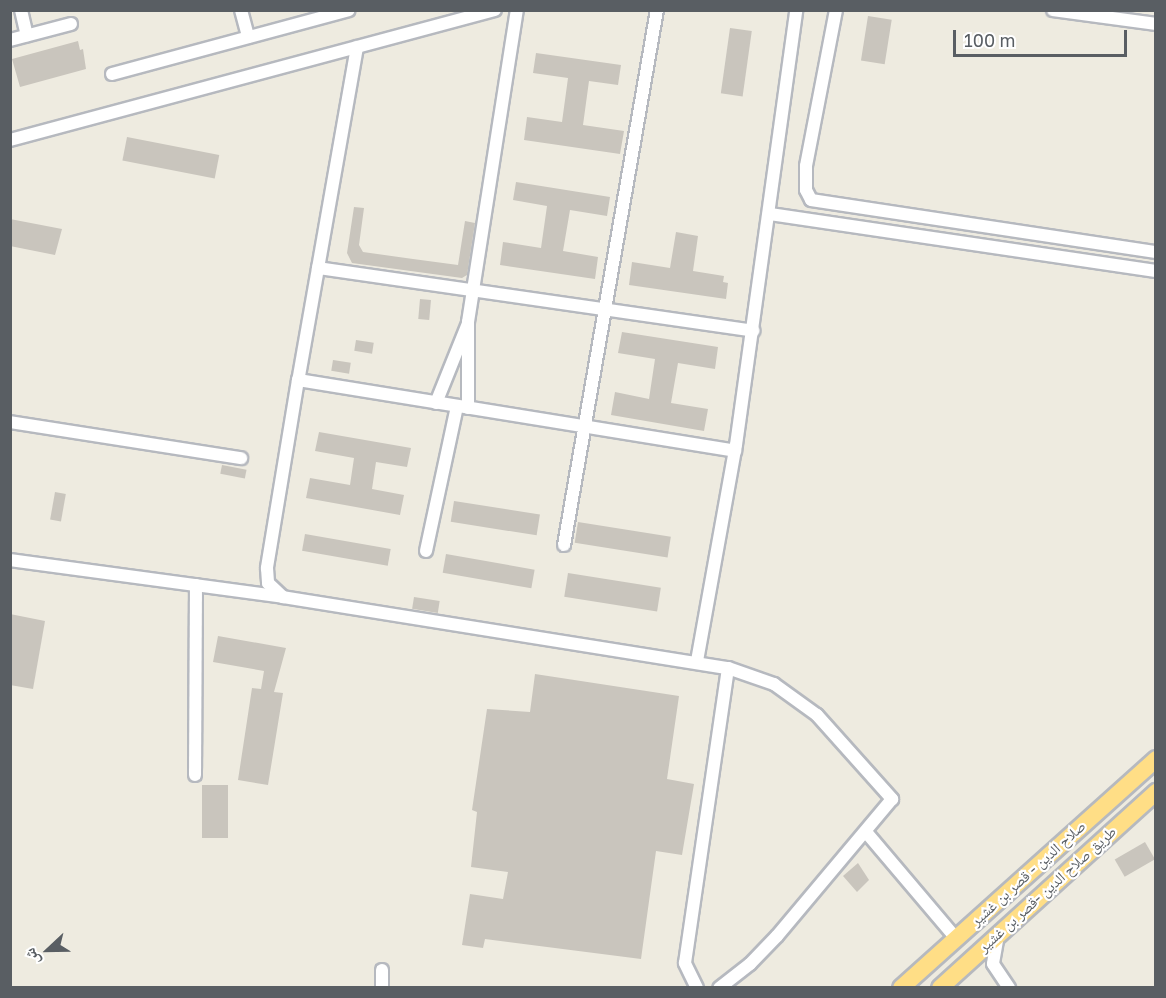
<!DOCTYPE html>
<html>
<head>
<meta charset="utf-8">
<style>
  body { margin:0 }
  #map { position:relative; width:1166px; height:998px; overflow:hidden; background:#eeebe0; font-family:"Golos Text","Noto Naskh Arabic",sans-serif }
  div>[style] { position:absolute }
  .building>* { inset:0; background:#c9c5bd; transform-origin:0 0 }
  .roads { filter:drop-shadow(2px 0 #b6b9bf) drop-shadow(-2px 0 #b6b9bf) drop-shadow(0 2px #b6b9bf) drop-shadow(0 -2px #b6b9bf) }
  .minor>* { height:12px; margin:-6px; padding:0 6px; transform-origin:6px; border-radius:6px; background:#fff }
  .highway>* { height:16px; margin:-8px; padding:0 8px; transform-origin:8px; border-radius:8px; background:#ffde86 }
  span { translate:-50% -50%; white-space:nowrap; text-align:center; line-height:1.15; -webkit-text-stroke:4.5px #fff; paint-order:stroke }
  .street-label { font-size:15px; color:#595e63 }
  .frame { position:absolute; inset:0; border:12px solid #595e63; pointer-events:none }
  .north { position:absolute; left:18px; top:920px; width:60px; height:60px; -webkit-text-stroke:4px #fff; paint-order:stroke; rotate:248deg; font-size:16px; font-weight:700; line-height:24px; text-align:center; color:#595e63 }
  .north::after { content:''; display:block; margin:auto; width:21px; height:27px; background:#595e63; clip-path:polygon(50% 0,100% 100%,50% 72%,0 100%) }
  .scale { position:absolute; left:953px; top:30px; width:174px; height:27px; box-sizing:border-box; border:3px solid #595e63; border-top:0; padding-left:8px; font-size:18px; line-height:21px; white-space:nowrap; color:#595e63; -webkit-text-stroke:4px #fff; paint-order:stroke }
</style>
</head>
<body>
<div id="map">
  <div class="building">
    <div style="left:868px;top:16px;width:24px;height:45px;rotate:9deg"></div>
    <div style="left:730px;top:28px;width:22px;height:66px;rotate:8deg"></div>
    <div style="clip-path:polygon(78px 41px,80px 50px,83px 49px,86px 69px,20px 87px,12px 59px)"></div>
    <div style="clip-path:polygon(536px 53px,621px 65px,618px 85px,589px 81px,583px 125px,624px 131px,620px 154px,524px 140px,527px 117px,562px 122px,568px 78px,533px 73px)"></div>
    <div style="left:127px;top:137px;width:94px;height:24px;rotate:11deg"></div>
    <div style="clip-path:polygon(516px 182px,610px 197px,607px 216px,570px 210px,563px 251px,598px 257px,595px 279px,500px 265px,503px 242px,541px 248px,547px 206px,513px 200px)"></div>
    <div style="clip-path:polygon(354px 207px,364px 208px,359px 245px,363px 252px,413px 259px,458px 265px,465px 221px,475px 223px,467px 275px,462px 278px,352px 263px,347px 253px)"></div>
    <div style="clip-path:polygon(10px 219px,62px 229px,55px 255px,10px 246px)"></div>
    <div style="clip-path:polygon(676px 232px,698px 236px,693px 271px,724px 276px,723px 282px,728px 283px,726px 299px,629px 285px,632px 262px,670px 268px)"></div>
    <div style="left:420px;top:299px;width:11px;height:20px;rotate:5deg"></div>
    <div style="clip-path:polygon(622px 332px,718px 347px,715px 369px,678px 363px,671px 403px,708px 409px,704px 431px,611px 415px,615px 392px,649px 399px,655px 359px,618px 353px)"></div>
    <div style="left:356px;top:340px;width:18px;height:11px;rotate:9deg"></div>
    <div style="left:333px;top:360px;width:18px;height:11px;rotate:9deg"></div>
    <div style="clip-path:polygon(319px 432px,411px 448px,407px 467px,376px 462px,372px 489px,404px 495px,400px 515px,306px 498px,310px 478px,350px 485px,354px 458px,315px 451px)"></div>
    <div style="left:222px;top:465px;width:25px;height:9px;rotate:11deg"></div>
    <div style="left:55px;top:492px;width:11px;height:28px;rotate:10deg"></div>
    <div style="left:454px;top:501px;width:87px;height:21px;rotate:9deg"></div>
    <div style="left:578px;top:522px;width:94px;height:21px;rotate:9deg"></div>
    <div style="left:305px;top:534px;width:87px;height:17px;rotate:10deg"></div>
    <div style="left:446px;top:554px;width:90px;height:19px;rotate:10deg"></div>
    <div style="left:568px;top:573px;width:94px;height:24px;rotate:9deg"></div>
    <div style="left:414px;top:597px;width:26px;height:12px;rotate:9deg"></div>
    <div style="clip-path:polygon(10px 614px,45px 621px,33px 689px,10px 685px)"></div>
    <div style="clip-path:polygon(218px 636px,286px 648px,274px 692px,283px 693px,268px 785px,238px 780px,252px 688px,261px 689px,264px 671px,213px 662px)"></div>
    <div style="clip-path:polygon(535px 674px,679px 696px,667px 779px,694px 784px,682px 855px,656px 851px,641px 959px,485px 939px,483px 948px,462px 945px,470px 894px,503px 899px,508px 872px,471px 867px,477px 812px,472px 810px,487px 709px,530px 712px)"></div>
    <div style="left:202px;top:785px;width:26px;height:53px"></div>
    <div style="left:1145px;top:842px;width:20px;height:35px;rotate:60deg"></div>
    <div style="clip-path:polygon(858px 863px,869px 880px,857px 892px,843px 876px)"></div>
  </div>
  <div class="roads">
    <div class="minor">
      <div style="left:21px;top:10px;width:26px;rotate:77deg"></div>
      <div style="left:241px;top:10px;width:28px;rotate:75deg"></div>
      <div style="left:836px;top:10px;width:159px;rotate:100.9deg"></div>
      <div style="left:806px;top:166px;width:24px;rotate:90deg"></div>
      <div style="left:806px;top:190px;width:11px;rotate:63deg"></div>
      <div style="left:811px;top:200px;width:349px;rotate:8.6deg"></div>
      <div style="left:1053px;top:10px;width:104px;rotate:7.7deg"></div>
      <div style="left:10px;top:40px;width:63px;rotate:-14.7deg"></div>
      <div style="left:357px;top:47px;width:338px;rotate:100deg"></div>
      <div style="left:298px;top:380px;width:191px;rotate:99.4deg"></div>
      <div style="left:267px;top:568px;width:15px;rotate:86deg"></div>
      <div style="left:268px;top:583px;width:21px;rotate:43deg"></div>
      <div style="left:283px;top:597px;width:451px;rotate:9.1deg"></div>
      <div style="left:728px;top:668px;width:49px;rotate:19.2deg"></div>
      <div style="left:774px;top:684px;width:53px;rotate:35.8deg"></div>
      <div style="left:817px;top:715px;width:113px;rotate:48.2deg"></div>
      <div style="left:892px;top:799px;width:179px;rotate:130deg"></div>
      <div style="left:777px;top:936px;width:39px;rotate:134deg"></div>
      <div style="left:750px;top:964px;width:39px;rotate:142deg"></div>
      <div style="left:112px;top:74px;width:245px;rotate:-15.1deg"></div>
      <div style="left:10px;top:140px;width:502px;rotate:-15deg"></div>
      <div style="left:770px;top:214px;width:390px;rotate:8.4deg"></div>
      <div style="left:318px;top:268px;width:440px;rotate:8.2deg"></div>
      <div style="left:298px;top:380px;width:443px;rotate:9.2deg"></div>
      <div style="left:436px;top:403px;width:83px;rotate:-68.1deg"></div>
      <div style="left:468px;top:408px;width:86px;rotate:-90deg"></div>
      <div style="left:468px;top:322px;width:316px;rotate:-81.1deg"></div>
      <div style="left:10px;top:422px;width:234px;rotate:8.9deg"></div>
      <div style="left:564px;top:545px;width:543px;rotate:-80.14deg"></div>
      <div style="left:426px;top:551px;width:148px;rotate:-77.9deg"></div>
      <div style="left:10px;top:560px;width:275px;rotate:7.7deg"></div>
      <div style="left:697px;top:661px;width:219px;rotate:-79.8deg"></div>
      <div style="left:736px;top:445px;width:439px;rotate:-82.1deg"></div>
      <div style="left:195px;top:775px;width:190px;rotate:-89.7deg"></div>
      <div style="left:866px;top:832px;width:139px;rotate:49.7deg"></div>
      <div style="left:998px;top:935px;width:29px;rotate:100deg"></div>
      <div style="left:993px;top:964px;width:29px;rotate:56deg"></div>
      <div style="left:382px;top:970px;width:18px;rotate:90deg"></div>
      <div style="left:697px;top:988px;width:28px;rotate:-116deg"></div>
      <div style="left:685px;top:963px;width:298px;rotate:-81.7deg"></div>
    </div>
    <div class="highway">
      <div style="left:901px;top:988px;width:343px;rotate:-41.9deg"></div>
      <div style="left:940px;top:988px;width:292px;rotate:-42.2deg"></div>
    </div>
  </div>
  <div class="street-label">
    <span style="left:1028px;top:873px;rotate:-42deg">صلاح الدين - قصر بن غشير</span>
    <span style="left:1047px;top:889px;rotate:-42deg">طريق صلاح الدين -قصر بن غشير</span>
  </div>
  <div class="frame"></div>
  <div class="north">ش</div>
  <div class="scale">100 m</div>
</div>
</body>
</html>
